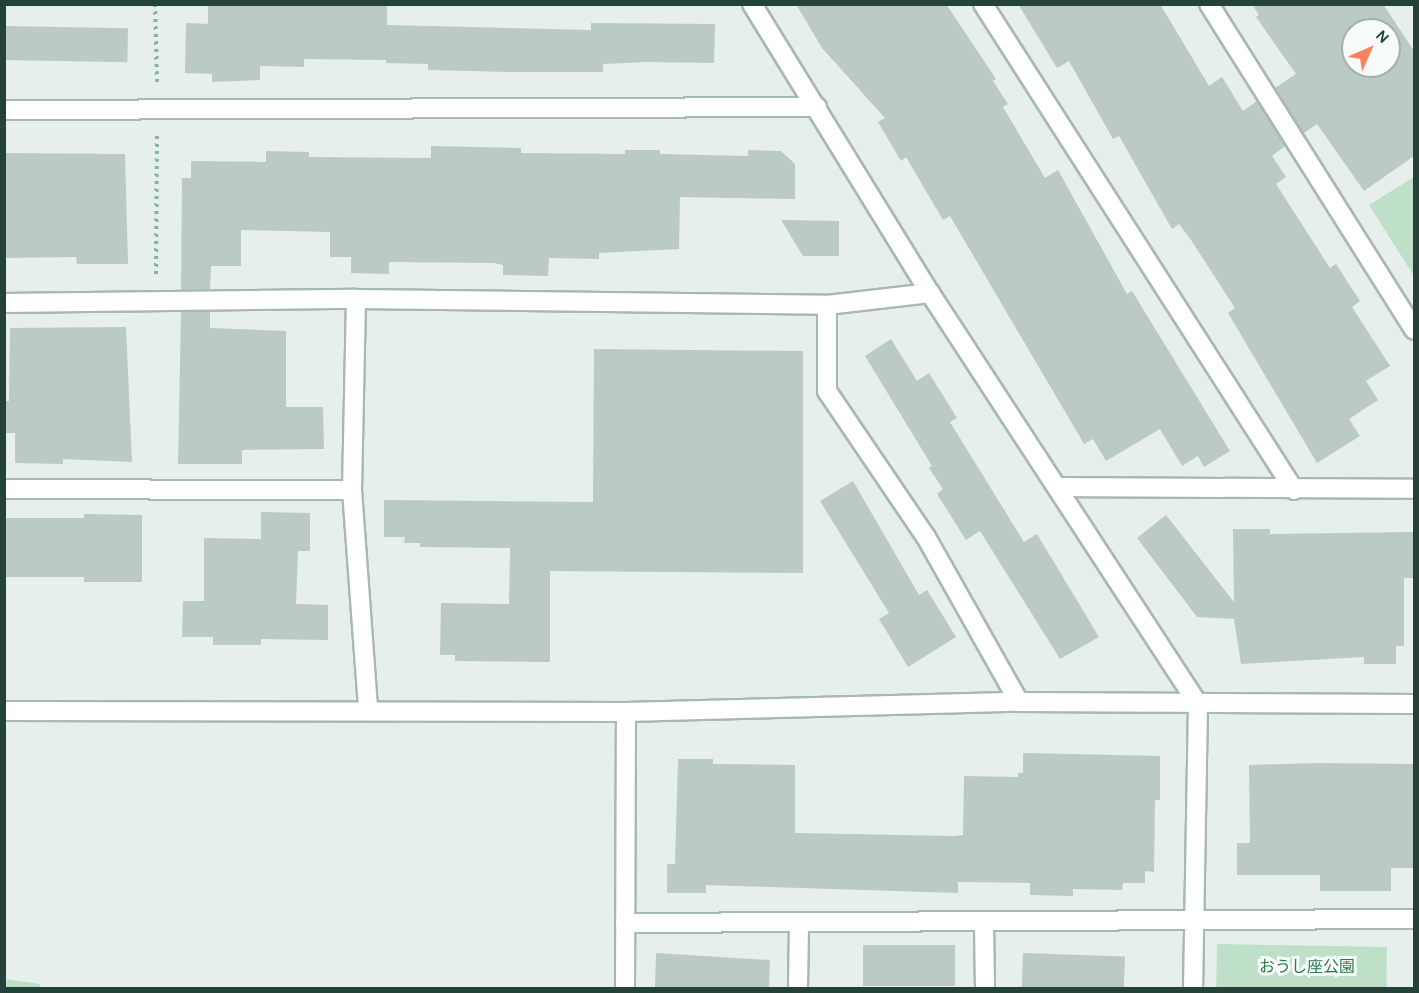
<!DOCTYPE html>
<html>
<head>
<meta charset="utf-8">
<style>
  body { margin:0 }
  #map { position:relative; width:1419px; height:993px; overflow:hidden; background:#e6efeb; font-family:Karla,"Noto Sans JP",sans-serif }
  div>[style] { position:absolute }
  .green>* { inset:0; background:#bfe0c8; transform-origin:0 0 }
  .building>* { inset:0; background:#bbcac4; transform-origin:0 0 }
  .path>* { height:4px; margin-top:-2px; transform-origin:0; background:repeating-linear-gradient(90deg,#86b3a5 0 3px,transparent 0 7.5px) }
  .roads { filter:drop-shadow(2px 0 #a8b8b2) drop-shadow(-2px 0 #a8b8b2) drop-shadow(0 2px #a8b8b2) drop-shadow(0 -2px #a8b8b2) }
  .minor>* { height:18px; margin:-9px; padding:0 9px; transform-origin:9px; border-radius:9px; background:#fff }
  .tertiary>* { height:18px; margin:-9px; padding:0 9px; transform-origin:9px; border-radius:9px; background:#fff }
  span { translate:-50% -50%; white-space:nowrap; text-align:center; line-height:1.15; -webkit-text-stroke:6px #f7fbf9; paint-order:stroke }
  .park-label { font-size:16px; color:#2d7a4b }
  .frame { position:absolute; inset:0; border:6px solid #24423a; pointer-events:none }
  .north { position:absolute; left:1341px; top:18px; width:60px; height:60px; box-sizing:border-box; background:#f7fbf9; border:2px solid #a3b1ad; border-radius:50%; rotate:45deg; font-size:16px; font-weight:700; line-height:24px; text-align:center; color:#24423a }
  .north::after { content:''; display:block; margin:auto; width:21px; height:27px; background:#f4845f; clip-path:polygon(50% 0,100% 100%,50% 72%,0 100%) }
</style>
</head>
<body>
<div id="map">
  <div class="green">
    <div style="clip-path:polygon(1414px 177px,1414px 276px,1369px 205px)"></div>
    <div style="left:1217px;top:944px;width:170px;height:44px;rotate:1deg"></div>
    <div style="clip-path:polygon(5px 979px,40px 984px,40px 988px,5px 988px)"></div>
  </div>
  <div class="building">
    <div style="clip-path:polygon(208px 4px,387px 4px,387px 25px,591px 30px,591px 23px,715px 24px,714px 63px,647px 62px,603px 64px,603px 72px,510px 72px,428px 70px,428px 64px,386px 63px,386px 60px,304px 59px,304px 67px,260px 66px,260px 80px,212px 82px,212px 74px,185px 73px,186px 23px,208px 24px)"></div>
    <div style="clip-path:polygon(796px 4px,946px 4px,996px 79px,993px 81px,1008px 104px,1003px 107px,1045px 178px,1058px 170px,1127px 294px,1132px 291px,1230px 451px,1204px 467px,1198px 456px,1182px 466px,1160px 429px,1106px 461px,1093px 439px,1084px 444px,950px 216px,943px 220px,906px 157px,901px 161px,878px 122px,885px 118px,822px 48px)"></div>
    <div style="clip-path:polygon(1018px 4px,1160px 4px,1209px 86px,1222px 77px,1243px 111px,1257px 101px,1285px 146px,1272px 156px,1286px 177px,1276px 184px,1330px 268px,1336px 264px,1360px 301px,1352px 307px,1390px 366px,1366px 381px,1378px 400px,1349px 419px,1360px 436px,1317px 463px,1228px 313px,1235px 308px,1191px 240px,1179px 224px,1172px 229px,1119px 136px,1113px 139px,1069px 61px,1057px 68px)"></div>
    <div style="clip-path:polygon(evenodd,1252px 4px,1383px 4px,1414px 51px,1414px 156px,1364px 191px,1317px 124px,1304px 133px,1275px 88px,1296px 74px,1256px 17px,1259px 15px,1252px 4px,1353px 30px,1389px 30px,1389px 66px,1353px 66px,1353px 30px)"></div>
    <div style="left:4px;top:26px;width:124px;height:34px;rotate:1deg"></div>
    <div style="clip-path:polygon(431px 146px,521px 148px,521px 153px,625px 154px,625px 150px,660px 150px,660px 154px,748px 156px,748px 150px,781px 151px,795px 164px,795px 199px,680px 197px,679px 249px,599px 253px,599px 259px,549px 258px,548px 276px,503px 275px,503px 265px,494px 263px,389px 262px,389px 274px,351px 273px,351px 257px,330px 257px,330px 232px,241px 230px,241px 266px,211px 266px,210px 289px,181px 290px,182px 178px,191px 178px,191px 161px,266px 162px,266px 151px,309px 152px,309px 157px,431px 158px)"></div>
    <div style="clip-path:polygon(4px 153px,125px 154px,128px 264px,77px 264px,76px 257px,4px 258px)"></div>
    <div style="clip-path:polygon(781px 220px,839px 221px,839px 256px,803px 256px)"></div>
    <div style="clip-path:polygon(181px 312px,210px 312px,210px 328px,286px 331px,286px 407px,323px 407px,324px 449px,242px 450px,242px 464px,178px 464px)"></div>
    <div style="clip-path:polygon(126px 327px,132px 462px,63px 459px,63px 464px,15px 463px,15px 433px,4px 433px,4px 401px,9px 401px,10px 328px)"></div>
    <div style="clip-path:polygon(891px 339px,917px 381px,929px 373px,957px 418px,950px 422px,1024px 542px,1037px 534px,1099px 637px,1060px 659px,980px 531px,966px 540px,937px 494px,943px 489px,929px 468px,932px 466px,865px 356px)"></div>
    <div style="clip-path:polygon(594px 349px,803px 351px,803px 573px,550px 571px,550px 662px,455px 661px,455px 655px,440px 655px,441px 603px,509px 604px,510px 548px,420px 547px,420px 543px,404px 543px,405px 537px,384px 537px,384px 500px,593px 502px)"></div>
    <div style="clip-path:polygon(853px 481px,919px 595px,927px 590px,956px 637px,908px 667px,879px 619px,889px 613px,820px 501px)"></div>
    <div style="clip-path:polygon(261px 512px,310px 513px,310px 551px,298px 551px,296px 604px,328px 605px,328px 640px,261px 639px,261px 645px,213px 645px,213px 637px,182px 637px,183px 601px,204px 601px,204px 538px,261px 539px)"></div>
    <div style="clip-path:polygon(84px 514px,142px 515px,142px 582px,84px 582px,84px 577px,4px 577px,4px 518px,84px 518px)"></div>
    <div style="clip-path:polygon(1166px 515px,1234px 602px,1233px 529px,1270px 529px,1270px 534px,1413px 532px,1413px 578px,1404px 578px,1404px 646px,1396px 646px,1396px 664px,1364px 664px,1364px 657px,1241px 664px,1234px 619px,1197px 617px,1137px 538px)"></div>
    <div style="clip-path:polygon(1023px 753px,1160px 756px,1160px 800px,1155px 800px,1154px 872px,1145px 871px,1145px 883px,1123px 883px,1122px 890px,1073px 889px,1073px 896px,1030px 895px,1030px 883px,958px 882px,958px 893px,706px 885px,706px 893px,667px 893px,667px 864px,675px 864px,678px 759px,713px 759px,713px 764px,795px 765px,795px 833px,954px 836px,963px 835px,964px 776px,1018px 777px,1018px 773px,1023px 773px)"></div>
    <div style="clip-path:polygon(1317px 763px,1414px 764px,1414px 868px,1391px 868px,1391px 891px,1320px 891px,1320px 875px,1237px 875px,1237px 843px,1250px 843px,1249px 765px)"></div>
    <div style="left:863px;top:945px;width:92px;height:41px"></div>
    <div style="clip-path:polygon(656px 953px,770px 960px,769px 988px,655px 988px)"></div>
    <div style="left:1023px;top:953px;width:102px;height:35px;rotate:2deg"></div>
  </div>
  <div class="path">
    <div style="left:155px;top:4px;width:78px;rotate:88.5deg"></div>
    <div style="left:156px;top:274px;width:140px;rotate:-89.6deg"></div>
  </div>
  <div class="roads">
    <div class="minor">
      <div style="left:983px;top:4px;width:577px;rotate:57.38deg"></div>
      <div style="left:1209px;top:4px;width:385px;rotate:57.8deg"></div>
      <div style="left:4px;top:110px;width:813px;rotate:-0.21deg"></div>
      <div style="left:356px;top:299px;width:191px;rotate:91.2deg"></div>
      <div style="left:352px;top:490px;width:220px;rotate:85.8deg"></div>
      <div style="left:4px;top:303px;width:352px;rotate:-0.7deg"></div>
      <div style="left:356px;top:299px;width:471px;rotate:0.7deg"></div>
      <div style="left:827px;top:305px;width:104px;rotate:-6.6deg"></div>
      <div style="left:827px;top:305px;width:86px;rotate:90deg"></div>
      <div style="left:827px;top:391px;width:176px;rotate:55.9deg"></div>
      <div style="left:926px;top:537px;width:189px;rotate:60.6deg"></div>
      <div style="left:1057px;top:487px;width:357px;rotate:0.3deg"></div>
      <div style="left:4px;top:489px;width:348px;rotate:0.2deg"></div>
      <div style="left:625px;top:923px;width:789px;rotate:-0.29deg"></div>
      <div style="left:984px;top:924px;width:64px;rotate:89.1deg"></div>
      <div style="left:625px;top:988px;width:276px;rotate:-89.8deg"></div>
      <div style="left:798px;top:988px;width:64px;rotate:-89.1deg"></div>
    </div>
    <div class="tertiary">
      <div style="left:752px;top:4px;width:339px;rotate:58.4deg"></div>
      <div style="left:930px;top:293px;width:491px;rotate:56.9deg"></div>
      <div style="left:1198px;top:704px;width:284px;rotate:91deg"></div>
      <div style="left:4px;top:711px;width:622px;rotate:0.09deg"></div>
      <div style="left:626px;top:712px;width:393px;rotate:-1.5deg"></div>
      <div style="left:1019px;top:702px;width:395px;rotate:0.3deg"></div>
    </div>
  </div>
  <div class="park-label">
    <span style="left:1307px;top:967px">おうし座公園</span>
  </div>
  <div class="frame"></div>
  <div class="north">N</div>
</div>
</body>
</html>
